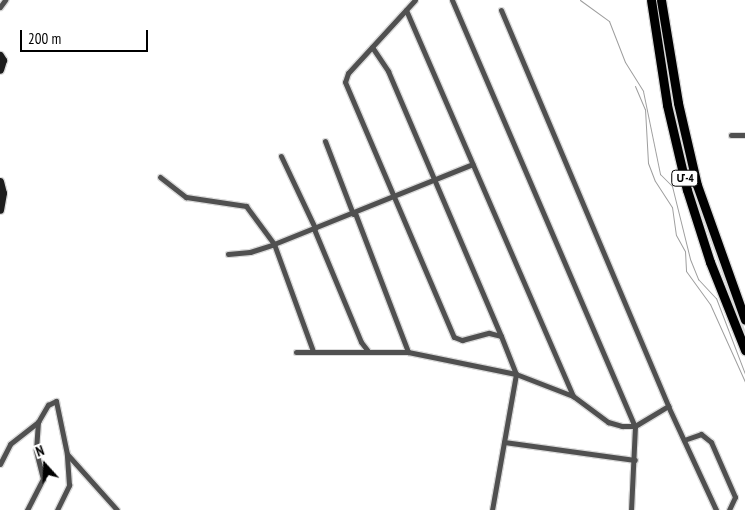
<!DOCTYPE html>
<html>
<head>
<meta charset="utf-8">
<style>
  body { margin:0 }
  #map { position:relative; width:745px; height:510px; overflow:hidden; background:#fff; font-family:"PT Sans Narrow","Noto Sans Armenian",sans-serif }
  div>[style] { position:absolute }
  .green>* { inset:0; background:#d7d7d7 }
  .stream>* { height:1px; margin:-0.5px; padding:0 0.5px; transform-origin:0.5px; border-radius:0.5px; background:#9e9e9e }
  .roads { filter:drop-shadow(1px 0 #dbdbdb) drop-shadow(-1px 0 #dbdbdb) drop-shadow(0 1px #dbdbdb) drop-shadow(0 -1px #dbdbdb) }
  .street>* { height:5px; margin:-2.5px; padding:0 2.5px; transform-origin:2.5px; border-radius:2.5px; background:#505050 }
  .secondary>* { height:7px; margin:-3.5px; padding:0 3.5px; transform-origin:3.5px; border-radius:3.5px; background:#1d1d1d }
  .highway>* { height:9px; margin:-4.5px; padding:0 4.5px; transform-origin:4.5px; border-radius:4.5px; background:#000 }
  span { translate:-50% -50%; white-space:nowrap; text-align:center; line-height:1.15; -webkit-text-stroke:4.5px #fff; paint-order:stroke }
  .shield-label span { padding:1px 4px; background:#fff; border:1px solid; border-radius:4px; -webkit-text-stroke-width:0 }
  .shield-label { font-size:11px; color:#000; font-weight:700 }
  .north { position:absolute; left:20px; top:440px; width:50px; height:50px; -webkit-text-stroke:4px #fff; paint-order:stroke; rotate:340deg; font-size:14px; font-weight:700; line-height:20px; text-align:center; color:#000 }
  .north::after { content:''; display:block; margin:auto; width:18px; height:22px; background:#000; clip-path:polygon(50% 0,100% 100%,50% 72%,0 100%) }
  .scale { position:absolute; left:20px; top:30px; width:128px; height:22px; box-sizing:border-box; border:2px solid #000; border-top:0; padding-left:6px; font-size:15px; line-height:18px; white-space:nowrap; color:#000; -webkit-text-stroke:4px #fff; paint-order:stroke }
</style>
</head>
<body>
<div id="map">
  <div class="green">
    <div style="clip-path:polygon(654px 0,658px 0,670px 82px,695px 188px,745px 330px,745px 339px,689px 180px,666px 77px)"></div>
  </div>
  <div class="stream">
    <div style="left:580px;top:0;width:36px;rotate:36deg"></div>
    <div style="left:609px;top:21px;width:44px;rotate:68.7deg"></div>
    <div style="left:625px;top:62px;width:34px;rotate:58deg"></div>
    <div style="left:643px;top:91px;width:85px;rotate:78.4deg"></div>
    <div style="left:660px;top:174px;width:17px;rotate:45deg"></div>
    <div style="left:672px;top:186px;width:75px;rotate:76.1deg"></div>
    <div style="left:690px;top:259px;width:22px;rotate:68deg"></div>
    <div style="left:698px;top:279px;width:26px;rotate:47deg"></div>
    <div style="left:716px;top:298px;width:81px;rotate:69.1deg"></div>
    <div style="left:635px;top:86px;width:25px;rotate:67deg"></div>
    <div style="left:645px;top:109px;width:54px;rotate:86.8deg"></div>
    <div style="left:648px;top:163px;width:19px;rotate:69deg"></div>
    <div style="left:655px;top:181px;width:31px;rotate:57deg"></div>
    <div style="left:672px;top:207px;width:28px;rotate:82deg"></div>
    <div style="left:676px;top:235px;width:18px;rotate:61deg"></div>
    <div style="left:685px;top:251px;width:20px;rotate:87deg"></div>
    <div style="left:686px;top:271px;width:41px;rotate:54deg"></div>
    <div style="left:710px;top:304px;width:85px;rotate:65.8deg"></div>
  </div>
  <div class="roads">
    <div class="street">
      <div style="left:415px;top:0;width:99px;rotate:132.5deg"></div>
      <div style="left:348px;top:73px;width:9px;rotate:108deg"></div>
      <div style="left:345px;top:82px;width:277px;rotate:66.9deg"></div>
      <div style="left:454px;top:337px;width:9px;rotate:21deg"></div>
      <div style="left:462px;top:340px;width:28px;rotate:-15deg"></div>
      <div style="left:489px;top:333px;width:12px;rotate:14deg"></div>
      <div style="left:501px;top:336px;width:41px;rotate:68.5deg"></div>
      <div style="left:516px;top:374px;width:138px;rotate:100deg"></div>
      <div style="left:452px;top:0;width:464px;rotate:66.8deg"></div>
      <div style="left:635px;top:426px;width:84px;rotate:92.7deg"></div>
      <div style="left:0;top:7px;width:9px;rotate:-54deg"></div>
      <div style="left:406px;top:10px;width:421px;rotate:66.6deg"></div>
      <div style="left:501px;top:10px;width:430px;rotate:67.1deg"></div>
      <div style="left:668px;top:406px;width:115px;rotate:65.2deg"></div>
      <div style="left:372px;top:47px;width:29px;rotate:56deg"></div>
      <div style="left:388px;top:71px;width:288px;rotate:66.9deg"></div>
      <div style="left:731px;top:135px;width:14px"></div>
      <div style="left:325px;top:141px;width:78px;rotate:69deg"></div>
      <div style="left:281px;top:156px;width:80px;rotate:64.7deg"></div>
      <div style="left:160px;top:177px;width:33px;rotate:38deg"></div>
      <div style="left:186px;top:197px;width:61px;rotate:8.5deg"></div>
      <div style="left:246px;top:206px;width:47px;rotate:53.6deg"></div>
      <div style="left:274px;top:244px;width:114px;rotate:70deg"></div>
      <div style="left:355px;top:213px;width:149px;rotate:69.1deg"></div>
      <div style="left:314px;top:229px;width:122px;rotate:67.4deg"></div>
      <div style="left:361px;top:342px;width:11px;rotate:52deg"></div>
      <div style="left:228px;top:254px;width:22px;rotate:-5deg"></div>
      <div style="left:250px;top:252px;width:25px;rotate:-18deg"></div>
      <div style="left:274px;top:244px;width:214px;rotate:-21.9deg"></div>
      <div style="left:296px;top:352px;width:112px"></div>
      <div style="left:408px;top:352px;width:110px;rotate:11.5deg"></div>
      <div style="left:516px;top:374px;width:61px;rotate:21.1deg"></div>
      <div style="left:573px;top:396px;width:44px;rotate:36.6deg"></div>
      <div style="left:608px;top:422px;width:15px;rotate:16deg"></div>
      <div style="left:622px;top:426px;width:13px"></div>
      <div style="left:635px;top:426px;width:39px;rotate:-31deg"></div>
      <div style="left:684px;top:440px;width:18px;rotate:-19deg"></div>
      <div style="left:701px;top:434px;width:13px;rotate:39deg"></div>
      <div style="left:711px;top:442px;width:60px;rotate:66.4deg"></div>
      <div style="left:735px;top:497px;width:14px;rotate:115deg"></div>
      <div style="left:504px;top:442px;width:132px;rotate:7.8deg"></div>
      <div style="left:0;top:464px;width:22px;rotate:-63deg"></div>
      <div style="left:10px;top:444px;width:36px;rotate:-38deg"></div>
      <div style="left:38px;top:422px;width:20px;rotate:-60deg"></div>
      <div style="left:48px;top:405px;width:9px;rotate:-27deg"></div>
      <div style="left:56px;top:401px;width:54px;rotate:78.3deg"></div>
      <div style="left:67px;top:454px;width:75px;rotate:48.2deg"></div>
      <div style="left:27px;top:510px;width:35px;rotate:-63deg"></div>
      <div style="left:43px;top:479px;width:30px;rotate:-104deg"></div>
      <div style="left:36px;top:450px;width:28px;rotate:-86deg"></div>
      <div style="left:57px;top:510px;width:28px;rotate:-64deg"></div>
      <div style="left:69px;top:485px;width:31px;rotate:-94deg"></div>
    </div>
    <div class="secondary">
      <div style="left:0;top:55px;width:6px;rotate:59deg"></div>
      <div style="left:3px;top:60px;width:10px;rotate:107deg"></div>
      <div style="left:0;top:181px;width:12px;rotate:76deg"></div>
      <div style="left:3px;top:193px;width:17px;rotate:100deg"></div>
    </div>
    <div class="highway">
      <div style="left:651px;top:0;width:106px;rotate:81.3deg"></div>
      <div style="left:667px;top:105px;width:87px;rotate:76.8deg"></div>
      <div style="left:687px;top:190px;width:76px;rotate:72.3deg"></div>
      <div style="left:710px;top:262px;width:95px;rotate:68.3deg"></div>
      <div style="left:661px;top:0;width:104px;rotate:80.6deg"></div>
      <div style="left:678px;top:103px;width:84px;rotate:77deg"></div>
      <div style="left:697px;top:185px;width:143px;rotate:70.4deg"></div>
    </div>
  </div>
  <div class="shield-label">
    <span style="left:685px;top:178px">Մ-4</span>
  </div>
  <div class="north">N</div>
  <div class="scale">200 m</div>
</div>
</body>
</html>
